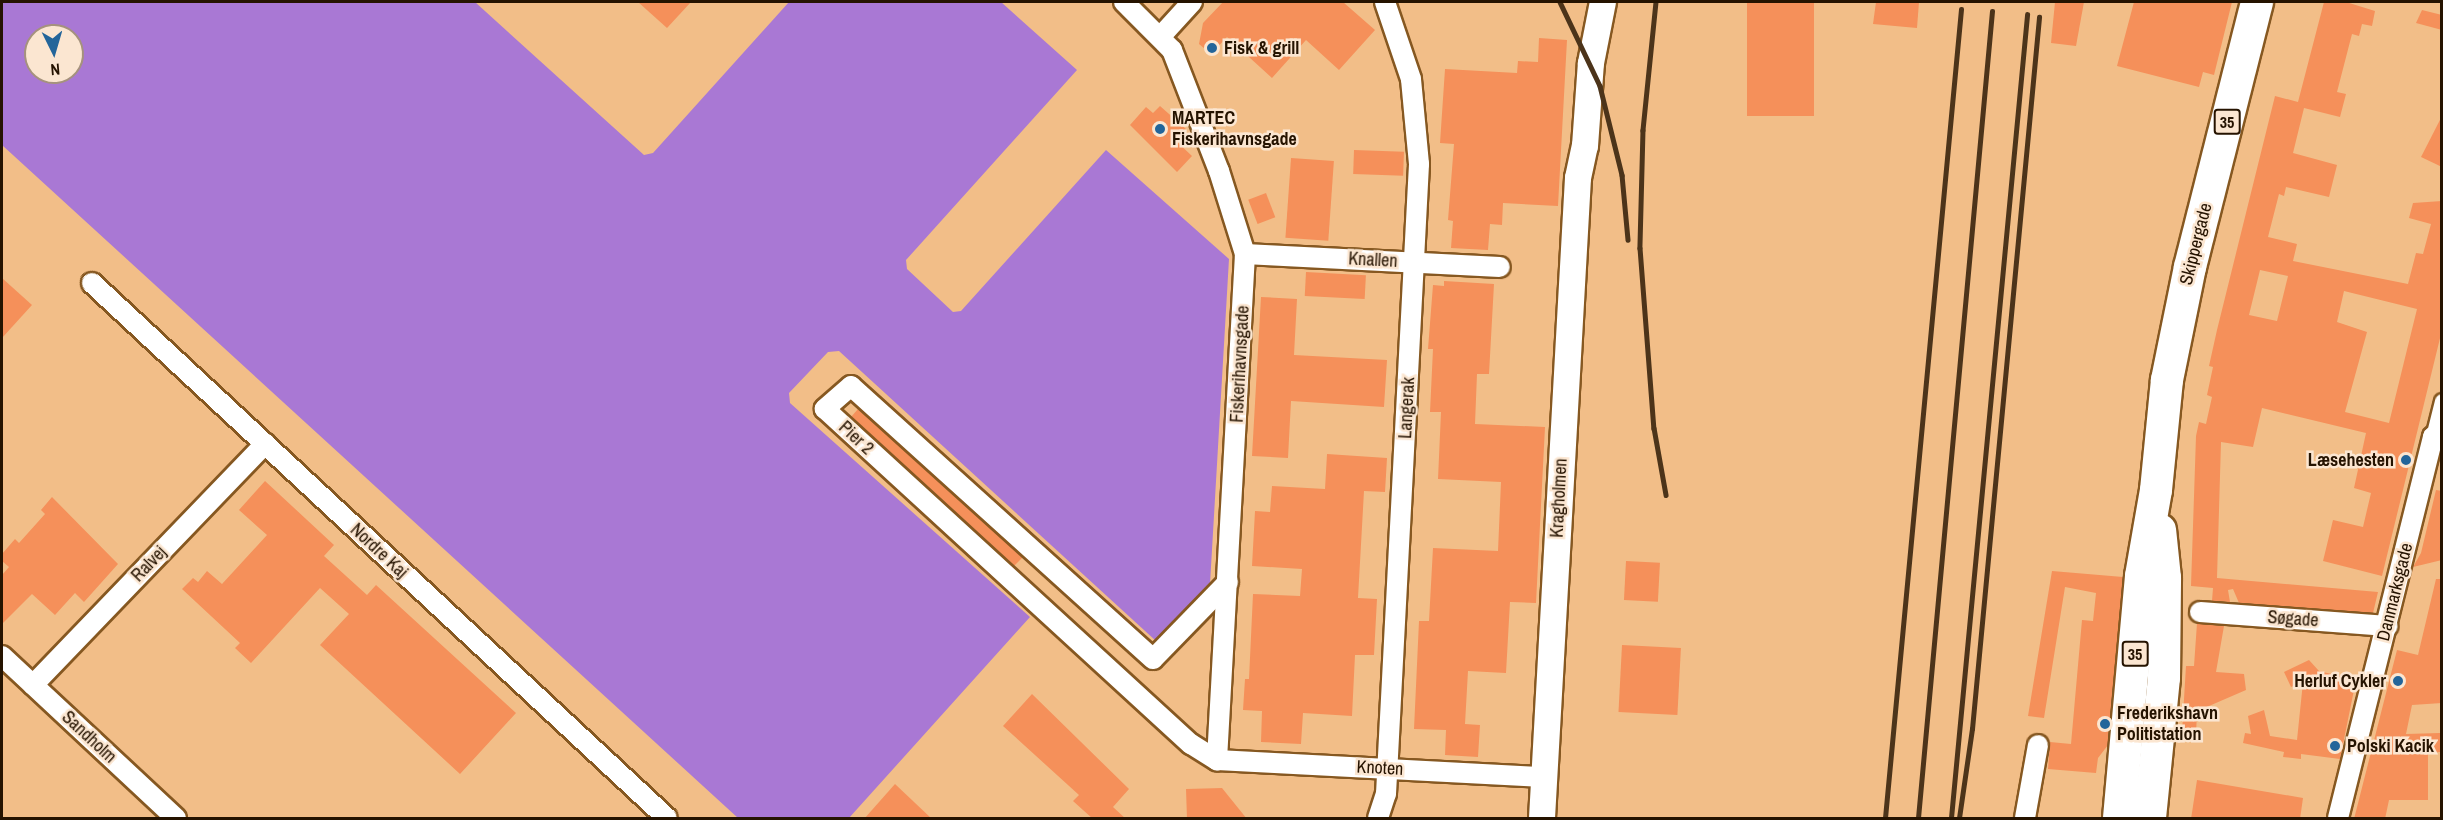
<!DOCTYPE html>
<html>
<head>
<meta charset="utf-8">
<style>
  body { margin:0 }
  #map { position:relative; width:2443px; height:820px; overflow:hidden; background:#f2be88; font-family:"Archivo Narrow",sans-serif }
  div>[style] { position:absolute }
  .water>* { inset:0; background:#a978d4 }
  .building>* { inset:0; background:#f5905a; transform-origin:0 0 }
  .roads { filter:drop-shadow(2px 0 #865821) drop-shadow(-2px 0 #865821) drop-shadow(0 2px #865821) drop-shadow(0 -2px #865821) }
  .pedestrian>* { height:15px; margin:-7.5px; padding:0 7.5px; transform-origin:7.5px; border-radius:7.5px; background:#fff }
  .minor>* { height:20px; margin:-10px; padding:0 10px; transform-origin:10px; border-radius:10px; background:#fff }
  .tertiary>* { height:26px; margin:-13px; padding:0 13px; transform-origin:13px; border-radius:13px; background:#fff }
  .primary>* { height:32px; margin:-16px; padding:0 16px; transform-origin:16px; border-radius:16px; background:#fff }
  .rail>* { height:4.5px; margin:-2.25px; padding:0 2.25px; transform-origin:2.25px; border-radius:2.25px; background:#4c341a }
  .dots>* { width:16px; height:16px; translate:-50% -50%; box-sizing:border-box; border:3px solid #fbe6d1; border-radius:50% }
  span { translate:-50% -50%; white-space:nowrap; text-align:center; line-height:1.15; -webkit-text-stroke:5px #fbe6d1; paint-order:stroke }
  .shield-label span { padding:2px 4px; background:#fbe6d1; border:2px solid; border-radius:4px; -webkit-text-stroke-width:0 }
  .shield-label { font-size:16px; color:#251300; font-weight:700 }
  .poi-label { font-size:18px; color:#251300; font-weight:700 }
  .left { translate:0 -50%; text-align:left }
  .right { translate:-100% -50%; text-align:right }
  .street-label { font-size:18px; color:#251300 }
  .frame { position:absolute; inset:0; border:3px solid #251300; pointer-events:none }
  .north { position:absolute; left:24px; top:24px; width:60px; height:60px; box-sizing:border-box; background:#fbe6d1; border:2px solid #a5927d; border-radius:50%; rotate:175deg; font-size:16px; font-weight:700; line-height:24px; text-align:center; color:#251300 }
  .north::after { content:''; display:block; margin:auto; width:21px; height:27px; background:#23659a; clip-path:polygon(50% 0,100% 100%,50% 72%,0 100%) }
</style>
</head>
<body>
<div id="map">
  <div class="water">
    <div style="clip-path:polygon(evenodd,2px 2px,475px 2px,644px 155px,653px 153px,789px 2px,1001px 2px,1077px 70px,906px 260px,907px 269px,953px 312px,961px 311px,1106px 150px,1229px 259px,1210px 584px,1156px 641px,839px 351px,828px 352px,789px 393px,790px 403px,1030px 617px,849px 818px,738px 818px,2px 145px,2px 2px,36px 36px,72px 36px,72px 72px,36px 72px,36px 36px)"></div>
  </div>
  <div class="building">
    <div style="clip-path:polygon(638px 2px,691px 2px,667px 28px)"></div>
    <div style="clip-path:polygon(1223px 2px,1343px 2px,1375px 30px,1339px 70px,1306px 40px,1272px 78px,1227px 37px,1211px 54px,1199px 44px,1203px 23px)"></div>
    <div style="left:1747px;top:2px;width:67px;height:114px"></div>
    <div style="clip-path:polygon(1876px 2px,1919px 2px,1917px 28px,1873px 24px)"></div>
    <div style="clip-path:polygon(2055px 2px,2084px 2px,2076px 46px,2051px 43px)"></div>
    <div style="clip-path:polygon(2134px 2px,2232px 2px,2214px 75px,2203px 72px,2199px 87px,2117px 66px)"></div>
    <div style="clip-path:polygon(evenodd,2324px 2px,2346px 2px,2375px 11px,2372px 26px,2362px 24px,2359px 36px,2352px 34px,2337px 92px,2346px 94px,2340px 117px,2304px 108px,2293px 153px,2337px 165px,2329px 197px,2286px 187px,2284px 196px,2279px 194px,2268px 237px,2297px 244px,2293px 261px,2408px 284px,2416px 253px,2423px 254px,2431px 224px,2409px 218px,2413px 203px,2442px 201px,2442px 330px,2382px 576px,2323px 561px,2333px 520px,2363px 527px,2371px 493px,2354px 488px,2366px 433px,2262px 408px,2253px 447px,2221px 442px,2217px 578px,2378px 592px,2373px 613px,2239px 603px,2233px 589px,2228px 590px,2230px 602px,2212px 601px,2213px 588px,2191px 586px,2196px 436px,2199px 422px,2206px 424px,2212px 397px,2207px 395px,2213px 367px,2209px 366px,2217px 330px,2275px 96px,2298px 102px,2324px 2px,2260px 270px,2288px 276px,2277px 321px,2249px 315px,2260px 270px,2324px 2px,2344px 291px,2417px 309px,2389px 423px,2345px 412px,2367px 332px,2337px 322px,2344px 291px)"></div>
    <div style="clip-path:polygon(2422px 10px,2442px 15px,2442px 30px,2416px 23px)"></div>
    <div style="clip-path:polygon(1539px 38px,1567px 40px,1558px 206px,1503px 203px,1502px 225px,1490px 224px,1488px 250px,1451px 248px,1453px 221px,1448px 220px,1454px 144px,1440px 143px,1445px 69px,1517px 73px,1518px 61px,1538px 62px)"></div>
    <div style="clip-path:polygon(1160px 106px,1186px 129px,1176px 141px,1192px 156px,1177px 172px,1130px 125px,1146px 107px,1153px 113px)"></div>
    <div style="clip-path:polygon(2442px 116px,2442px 167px,2421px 157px)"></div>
    <div style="left:1354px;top:150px;width:50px;height:24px;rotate:2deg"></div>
    <div style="left:1291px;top:158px;width:43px;height:80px;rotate:4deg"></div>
    <div style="left:1266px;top:193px;width:26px;height:19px;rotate:69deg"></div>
    <div style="left:1306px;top:272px;width:60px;height:24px;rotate:3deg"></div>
    <div style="clip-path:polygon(2px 278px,32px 305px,2px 338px)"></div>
    <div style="clip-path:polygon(1444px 281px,1494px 284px,1489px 374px,1477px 374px,1475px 424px,1545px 427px,1536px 603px,1510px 602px,1506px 673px,1468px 671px,1465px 724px,1480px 725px,1478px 757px,1445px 755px,1446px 730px,1414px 729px,1419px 621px,1429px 621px,1433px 548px,1498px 551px,1501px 482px,1438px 479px,1441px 412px,1430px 412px,1433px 349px,1428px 349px,1433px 285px,1444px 286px)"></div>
    <div style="clip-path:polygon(1261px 297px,1297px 299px,1294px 355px,1387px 360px,1384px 407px,1291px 401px,1288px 458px,1252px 456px)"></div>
    <div style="clip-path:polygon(858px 409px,1023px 557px,1014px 566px,851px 417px)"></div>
    <div style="clip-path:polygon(1327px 454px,1387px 458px,1385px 492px,1364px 491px,1358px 598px,1377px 599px,1374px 655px,1355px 655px,1352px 716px,1303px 713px,1301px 744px,1261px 742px,1262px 711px,1243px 710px,1245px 679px,1249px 679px,1253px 594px,1300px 596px,1302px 569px,1252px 566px,1255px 511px,1270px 512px,1272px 486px,1325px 489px)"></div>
    <div style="clip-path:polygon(265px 481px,334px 545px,324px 556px,367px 595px,376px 585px,516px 713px,460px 774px,320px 645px,349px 614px,320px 588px,251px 663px,235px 648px,240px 643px,182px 589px,193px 578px,198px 582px,207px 571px,222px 584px,267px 535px,239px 510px)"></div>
    <div style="clip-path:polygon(2436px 490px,2442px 491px,2442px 560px,2413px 567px,2421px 553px)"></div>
    <div style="clip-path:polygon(52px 497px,118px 564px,84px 602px,75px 593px,55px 615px,32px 594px,2px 624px,2px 575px,9px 567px,2px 561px,2px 554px,15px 539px,19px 543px,45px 514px,41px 510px)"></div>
    <div style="left:1626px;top:561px;width:34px;height:39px;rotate:3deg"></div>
    <div style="clip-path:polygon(2052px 571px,2123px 577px,2108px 745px,2098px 758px,2096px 773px,2048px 769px,2050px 742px,2071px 744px,2082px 620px,2093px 621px,2096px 593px,2065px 587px,2044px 718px,2028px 716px)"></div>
    <div style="clip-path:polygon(2436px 579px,2442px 579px,2442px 703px,2412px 705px,2406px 734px,2440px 733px,2440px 752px,2428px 753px,2428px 800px,2389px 800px,2385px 819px,2354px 819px,2397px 650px,2418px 655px)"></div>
    <div style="clip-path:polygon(2197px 623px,2224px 626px,2216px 672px,2244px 674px,2246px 690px,2209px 706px,2208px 715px,2197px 714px,2196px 733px,2182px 732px,2186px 666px,2194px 666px)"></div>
    <div style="left:1622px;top:645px;width:59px;height:67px;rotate:3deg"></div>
    <div style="clip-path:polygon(2309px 660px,2319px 671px,2356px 680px,2340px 759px,2301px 754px,2301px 759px,2283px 757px,2284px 752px,2243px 743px,2245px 733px,2251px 734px,2248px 716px,2264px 710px,2270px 736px,2297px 740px,2303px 682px,2291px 687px,2284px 672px)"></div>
    <div style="clip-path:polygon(1032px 694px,1129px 789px,1113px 807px,1126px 819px,1093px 819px,1073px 801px,1079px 795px,1003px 726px)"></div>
    <div style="clip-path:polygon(2197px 780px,2303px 798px,2300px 819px,2191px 819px)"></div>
    <div style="clip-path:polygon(895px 784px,932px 819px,864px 819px)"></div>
    <div style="clip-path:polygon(1222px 788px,1247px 819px,1187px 819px,1186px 789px)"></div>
  </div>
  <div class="roads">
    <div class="pedestrian">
      <div style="left:2433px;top:437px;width:37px;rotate:-76deg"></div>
    </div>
    <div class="minor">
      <div style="left:1124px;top:2px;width:68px;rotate:45deg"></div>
      <div style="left:1172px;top:50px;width:130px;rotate:68.8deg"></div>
      <div style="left:1219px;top:171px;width:87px;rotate:72.6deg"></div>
      <div style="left:1245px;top:254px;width:507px;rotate:93.17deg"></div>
      <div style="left:1161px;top:36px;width:46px;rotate:-47.6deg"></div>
      <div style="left:1245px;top:254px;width:255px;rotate:2.9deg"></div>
      <div style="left:92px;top:283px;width:785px;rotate:42.94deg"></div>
      <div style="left:1228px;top:582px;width:107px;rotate:134.2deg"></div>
      <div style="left:1153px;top:659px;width:407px;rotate:-137.9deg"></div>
      <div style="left:851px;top:386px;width:35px;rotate:139deg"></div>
      <div style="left:825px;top:409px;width:496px;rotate:42.5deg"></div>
      <div style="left:1191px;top:744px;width:31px;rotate:32deg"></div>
      <div style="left:1217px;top:760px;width:327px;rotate:3deg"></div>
      <div style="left:2200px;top:612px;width:188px;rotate:4.3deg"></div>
      <div style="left:2px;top:656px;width:238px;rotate:43deg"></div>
      <div style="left:33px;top:685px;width:335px;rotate:-46.1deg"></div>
      <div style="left:1378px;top:818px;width:25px;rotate:-72deg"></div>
      <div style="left:1386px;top:794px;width:631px;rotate:-87deg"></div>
      <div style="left:1419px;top:164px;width:85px;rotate:-95.4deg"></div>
      <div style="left:1411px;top:79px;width:81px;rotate:-108.7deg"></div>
      <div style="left:2025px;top:818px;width:74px;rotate:-79.9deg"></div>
      <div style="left:2338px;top:818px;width:393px;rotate:-76deg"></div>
      <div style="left:2433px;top:437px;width:9px;rotate:13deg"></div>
    </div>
    <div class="tertiary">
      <div style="left:1542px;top:818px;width:641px;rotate:-86.78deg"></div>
      <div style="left:1578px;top:178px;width:33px;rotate:-78deg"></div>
      <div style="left:1585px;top:146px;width:83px;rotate:-85.9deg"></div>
      <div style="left:1591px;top:63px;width:62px;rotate:-78.9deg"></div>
    </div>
    <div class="primary">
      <div style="left:2119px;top:818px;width:243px;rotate:-84.8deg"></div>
      <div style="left:2141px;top:576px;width:87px;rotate:-80.1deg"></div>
      <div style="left:2156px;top:490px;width:111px;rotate:-84.3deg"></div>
      <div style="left:2167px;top:380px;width:115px;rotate:-78.5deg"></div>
      <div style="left:2190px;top:267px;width:273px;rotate:-75.8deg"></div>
      <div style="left:2150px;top:818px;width:141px;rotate:-84.3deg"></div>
      <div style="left:2164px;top:678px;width:100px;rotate:-89.4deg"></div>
      <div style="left:2165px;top:578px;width:48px;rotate:-95.9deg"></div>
    </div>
  </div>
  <div class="rail">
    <div style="left:1560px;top:2px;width:93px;rotate:64.5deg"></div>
    <div style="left:1600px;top:86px;width:92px;rotate:76.1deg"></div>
    <div style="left:1622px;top:175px;width:65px;rotate:84.7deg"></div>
    <div style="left:1656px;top:2px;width:129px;rotate:95.8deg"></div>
    <div style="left:1643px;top:130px;width:118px;rotate:91.5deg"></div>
    <div style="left:1640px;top:248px;width:181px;rotate:85.6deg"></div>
    <div style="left:1654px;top:428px;width:68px;rotate:79.8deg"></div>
    <div style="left:1885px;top:818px;width:812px;rotate:-84.63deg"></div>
    <div style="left:1918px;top:818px;width:810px;rotate:-84.76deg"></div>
    <div style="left:1951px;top:818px;width:807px;rotate:-84.59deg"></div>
    <div style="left:1959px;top:818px;width:90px;rotate:-81.7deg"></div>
    <div style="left:1972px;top:729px;width:715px;rotate:-84.62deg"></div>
  </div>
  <div class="dots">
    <div style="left:1212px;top:48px;background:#23659a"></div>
    <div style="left:1160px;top:129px;background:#23659a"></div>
    <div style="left:2406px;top:460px;background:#23659a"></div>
    <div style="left:2398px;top:681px;background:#23659a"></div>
    <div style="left:2105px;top:724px;background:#23659a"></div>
    <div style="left:2335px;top:746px;background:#23659a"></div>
  </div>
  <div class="shield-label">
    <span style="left:2227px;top:122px">35</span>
    <span style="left:2135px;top:654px">35</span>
  </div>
  <div class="poi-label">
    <span class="left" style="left:1224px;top:48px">Fisk &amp; grill</span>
    <span class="left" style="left:1172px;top:129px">MARTEC<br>Fiskerihavnsgade</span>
    <span class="right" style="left:2394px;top:460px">Læsehesten</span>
    <span class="right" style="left:2386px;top:681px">Herluf Cykler</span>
    <span class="left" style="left:2117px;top:724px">Frederikshavn<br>Politistation</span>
    <span class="left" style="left:2347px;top:746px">Polski Kacik</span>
  </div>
  <div class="street-label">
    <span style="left:2196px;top:244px;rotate:-76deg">Skippergade</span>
    <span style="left:1373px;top:260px;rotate:3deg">Knallen</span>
    <span style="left:1240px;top:364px;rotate:-87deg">Fiskerihavnsgade</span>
    <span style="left:1407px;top:408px;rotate:-87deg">Langerak</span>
    <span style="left:856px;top:438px;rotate:43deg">Pier 2</span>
    <span style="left:1559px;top:498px;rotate:-87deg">Kragholmen</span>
    <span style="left:379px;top:551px;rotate:43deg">Nordre Kaj</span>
    <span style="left:149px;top:564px;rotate:-46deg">Ralvej</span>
    <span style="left:2395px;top:592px;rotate:-76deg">Danmarksgade</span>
    <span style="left:2293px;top:619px;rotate:4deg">Søgade</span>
    <span style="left:89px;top:737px;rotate:43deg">Sandholm</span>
    <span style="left:1380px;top:768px;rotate:3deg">Knoten</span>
  </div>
  <div class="frame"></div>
  <div class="north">N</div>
</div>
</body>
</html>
